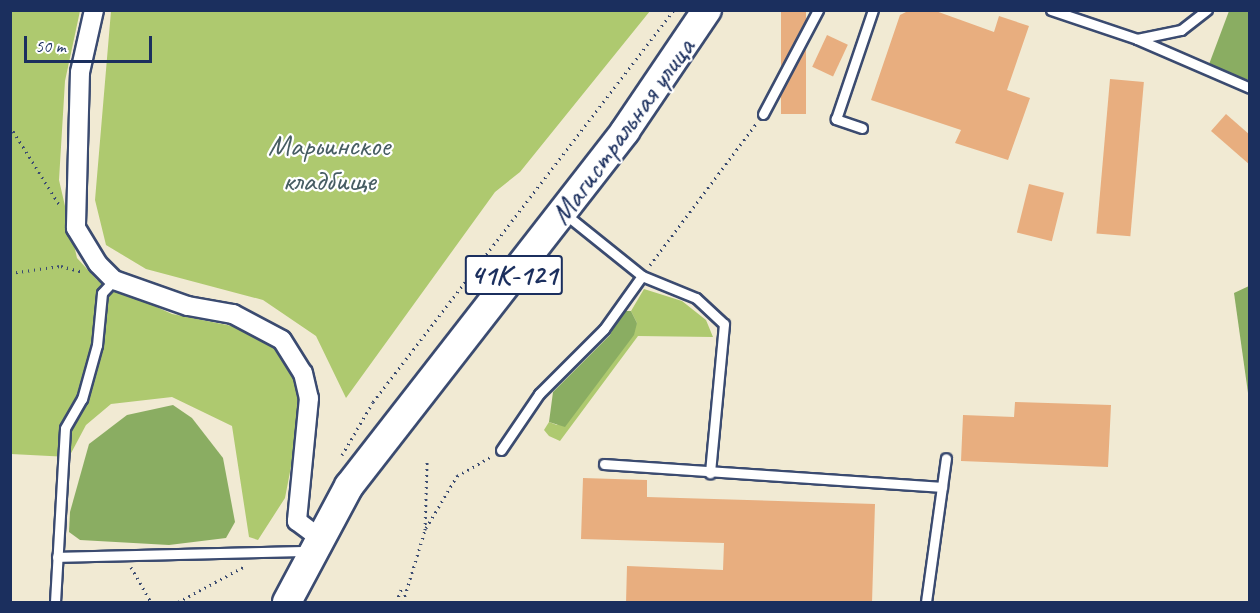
<!DOCTYPE html>
<html>
<head>
<meta charset="utf-8">
<style>
  body { margin:0 }
  #map { position:relative; width:1260px; height:613px; overflow:hidden; background:#f1ead3; font-family:Caveat,sans-serif }
  div>[style] { position:absolute }
  .green>* { inset:0; background:#aec96f }
  .forest>* { inset:0; background:#8aad62 }
  .building>* { inset:0; background:#e8ae7f; transform-origin:0 0 }
  .path>* { height:3px; margin-top:-1.5px; transform-origin:0; background:repeating-linear-gradient(90deg,#3b4b70 0 1.5px,transparent 0 6px) }
  .roads { filter:drop-shadow(2px 0 #3b4b70) drop-shadow(-2px 0 #3b4b70) drop-shadow(0 2px #3b4b70) drop-shadow(0 -2px #3b4b70) }
  .service>* { height:9px; margin:-4.5px; padding:0 4.5px; transform-origin:4.5px; border-radius:4.5px; background:#fff }
  .minor>* { height:18px; margin:-9px; padding:0 9px; transform-origin:9px; border-radius:9px; background:#fff }
  .primary>* { height:28px; margin:-14px; padding:0 14px; transform-origin:14px; border-radius:14px; background:#fff }
  span { translate:-50% -50%; white-space:nowrap; text-align:center; line-height:1.15; -webkit-text-stroke:4.5px #fff; paint-order:stroke }
  .shield-label span { padding:2px 4px; background:#fff; border:2px solid; border-radius:4px; -webkit-text-stroke-width:0 }
  .shield-label { font-size:28px; color:#1b2f5e; font-weight:700 }
  .street-label { font-size:30px; color:#1b2f5e }
  .park-label { font-size:30px; color:#475d63 }
  .frame { position:absolute; inset:0; border:12px solid #1b2f5e; pointer-events:none }
  .scale { position:absolute; left:24px; top:36px; width:128px; height:27px; box-sizing:border-box; border:3px solid #1b2f5e; border-top:0; padding-left:8px; font-size:18px; line-height:21px; white-space:nowrap; color:#1b2f5e; -webkit-text-stroke:4px #fff; paint-order:stroke }
</style>
</head>
<body>
<div id="map">
  <div class="green">
    <div style="clip-path:polygon(10px 11px,80px 11px,65px 81px,59px 180px,77px 258px,97px 280px,172px 314px,252px 330px,291px 357px,302px 409px,285px 498px,258px 540px,249px 537px,232px 426px,172px 397px,111px 404px,86px 425px,69px 457px,11px 454px)"></div>
    <div style="clip-path:polygon(111px 11px,111px 10px,650px 11px,520px 172px,495px 192px,346px 398px,316px 336px,263px 300px,146px 269px,106px 245px,95px 200px)"></div>
    <div style="clip-path:polygon(644px 289px,682px 301px,706px 320px,713px 337px,638px 336px,560px 441px,549px 436px,544px 430px,549px 422px,557px 425px,637px 323px,631px 311px)"></div>
  </div>
  <div class="forest">
    <div style="clip-path:polygon(1229px 11px,1249px 11px,1249px 80px,1208px 67px)"></div>
    <div style="clip-path:polygon(1249px 286px,1249px 400px,1234px 293px)"></div>
    <div style="clip-path:polygon(620px 311px,631px 311px,637px 323px,634px 335px,565px 427px,549px 422px,553px 392px,610px 335px)"></div>
    <div style="clip-path:polygon(173px 405px,192px 418px,223px 458px,235px 522px,226px 538px,169px 545px,80px 540px,69px 532px,70px 512px,89px 444px,127px 415px)"></div>
  </div>
  <div class="building">
    <div style="left:781px;top:10px;width:25px;height:104px"></div>
    <div style="clip-path:polygon(910px 10px,933px 10px,994px 32px,999px 16px,1029px 26px,1007px 90px,1030px 98px,1008px 160px,955px 143px,961px 130px,871px 100px,900px 15px)"></div>
    <div style="left:827px;top:35px;width:23px;height:35px;rotate:25deg"></div>
    <div style="left:1110px;top:79px;width:34px;height:155px;rotate:5deg"></div>
    <div style="clip-path:polygon(1226px 114px,1250px 135px,1250px 165px,1211px 131px)"></div>
    <div style="left:1029px;top:184px;width:36px;height:50px;rotate:14deg"></div>
    <div style="clip-path:polygon(1015px 402px,1111px 405px,1108px 467px,961px 461px,963px 415px,1014px 417px)"></div>
    <div style="clip-path:polygon(583px 478px,647px 480px,647px 497px,875px 504px,872px 603px,626px 603px,627px 566px,723px 570px,724px 543px,581px 539px)"></div>
  </div>
  <div class="path">
    <div style="left:10px;top:126px;width:92px;rotate:57.9deg"></div>
    <div style="left:650px;top:265px;width:176px;rotate:-53.1deg"></div>
    <div style="left:10px;top:273px;width:51px;rotate:-7.8deg"></div>
    <div style="left:61px;top:266px;width:23px;rotate:15deg"></div>
    <div style="left:342px;top:455px;width:61px;rotate:-59.7deg"></div>
    <div style="left:373px;top:402px;width:494px;rotate:-52.5deg"></div>
    <div style="left:426px;top:528px;width:61px;rotate:-59.2deg"></div>
    <div style="left:457px;top:476px;width:40px;rotate:-29.7deg"></div>
    <div style="left:131px;top:567px;width:40px;rotate:60.3deg"></div>
    <div style="left:178px;top:602px;width:76px;rotate:-28.2deg"></div>
    <div style="left:396px;top:602px;width:15px;rotate:-67deg"></div>
    <div style="left:403px;top:602px;width:75px;rotate:-73deg"></div>
    <div style="left:425px;top:530px;width:69px;rotate:-88.3deg"></div>
  </div>
  <div class="roads">
    <div class="service">
      <div style="left:1051px;top:10px;width:91px;rotate:18.6deg"></div>
      <div style="left:1137px;top:39px;width:123px;rotate:23.4deg"></div>
      <div style="left:1137px;top:39px;width:45px;rotate:-11.6deg"></div>
      <div style="left:1181px;top:30px;width:33px;rotate:-38deg"></div>
      <div style="left:763px;top:114px;width:118px;rotate:-62.1deg"></div>
      <div style="left:862px;top:128px;width:28px;rotate:-161deg"></div>
      <div style="left:836px;top:119px;width:115px;rotate:-71.3deg"></div>
      <div style="left:565px;top:214px;width:99px;rotate:38.8deg"></div>
      <div style="left:642px;top:276px;width:58px;rotate:22.2deg"></div>
      <div style="left:696px;top:298px;width:38px;rotate:43deg"></div>
      <div style="left:724px;top:324px;width:150px;rotate:95.4deg"></div>
      <div style="left:501px;top:450px;width:68px;rotate:-55.8deg"></div>
      <div style="left:539px;top:394px;width:92px;rotate:-45deg"></div>
      <div style="left:604px;top:329px;width:65px;rotate:-54.4deg"></div>
      <div style="left:604px;top:464px;width:339px;rotate:3.9deg"></div>
      <div style="left:57px;top:557px;width:252px;rotate:-1.4deg"></div>
      <div style="left:55px;top:602px;width:174px;rotate:-86.7deg"></div>
      <div style="left:65px;top:428px;width:34px;rotate:-60deg"></div>
      <div style="left:82px;top:399px;width:56px;rotate:-74.5deg"></div>
      <div style="left:97px;top:345px;width:52px;rotate:-84.5deg"></div>
      <div style="left:102px;top:293px;width:18px;rotate:-47deg"></div>
      <div style="left:926px;top:602px;width:145px;rotate:-82.1deg"></div>
    </div>
    <div class="minor">
      <div style="left:94px;top:10px;width:64px;rotate:102.7deg"></div>
      <div style="left:80px;top:72px;width:156px;rotate:91.5deg"></div>
      <div style="left:76px;top:228px;width:42px;rotate:58.6deg"></div>
      <div style="left:98px;top:264px;width:23px;rotate:45deg"></div>
      <div style="left:114px;top:280px;width:78px;rotate:19.4deg"></div>
      <div style="left:188px;top:306px;width:46px;rotate:10.1deg"></div>
      <div style="left:233px;top:314px;width:55px;rotate:28deg"></div>
      <div style="left:282px;top:340px;width:39px;rotate:58deg"></div>
      <div style="left:303px;top:373px;width:26px;rotate:77deg"></div>
      <div style="left:309px;top:398px;width:124px;rotate:95.6deg"></div>
      <div style="left:297px;top:521px;width:26px;rotate:37deg"></div>
    </div>
    <div class="primary">
      <div style="left:287px;top:602px;width:132px;rotate:-61.9deg"></div>
      <div style="left:349px;top:486px;width:450px;rotate:-52.1deg"></div>
      <div style="left:625px;top:131px;width:146px;rotate:-55.9deg"></div>
    </div>
  </div>
  <div class="shield-label">
    <span style="left:514px;top:275px">41К-121</span>
  </div>
  <div class="street-label">
    <span style="left:622px;top:131px;rotate:-54deg">Магистральная улица</span>
  </div>
  <div class="park-label">
    <span style="left:329px;top:162px">Марьинское<br>кладбище</span>
  </div>
  <div class="frame"></div>
  <div class="scale">50 m</div>
</div>
</body>
</html>
